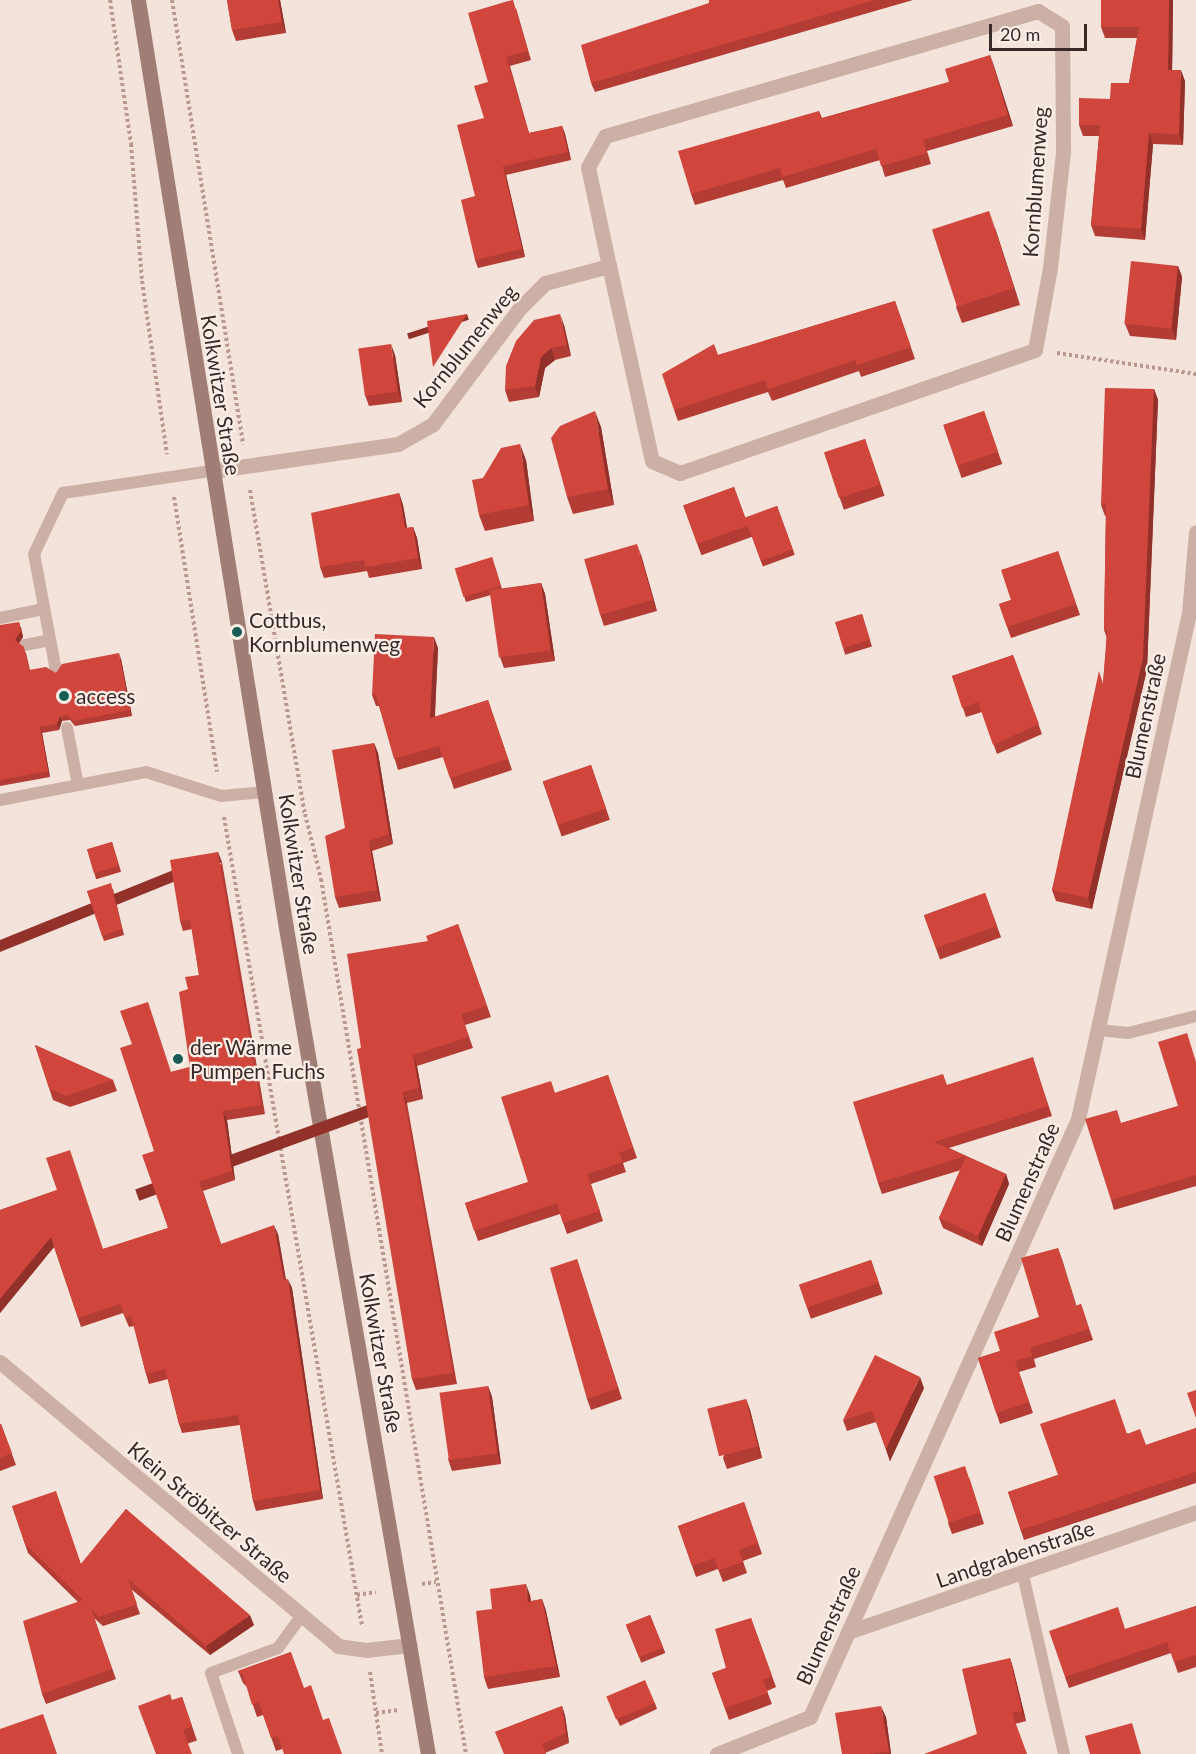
<!DOCTYPE html>
<html>
<head>
<meta charset="utf-8">
<style>
  body { margin:0 }
  #map { position:relative; width:1196px; height:1754px; overflow:hidden; background:#f4e3da; font-family:Lato,sans-serif }
  div>[style] { position:absolute }
  .path>* { height:4px; margin-top:-2px; transform-origin:0; background:repeating-linear-gradient(90deg,#b9998f 0 3px,transparent 0 6px) }
  .service>* { height:12px; margin:-6px; padding:0 6px; transform-origin:6px; border-radius:6px; background:#cdb0a5 }
  .minor>* { height:15px; margin:-7.5px; padding:0 7.5px; transform-origin:7.5px; border-radius:7.5px; background:#cdb0a5 }
  .secondary>* { height:15px; margin:-7.5px; padding:0 7.5px; transform-origin:7.5px; border-radius:7.5px; background:#a07e76 }
  .wall>* { inset:0; background:#b33c34; transform-origin:0 0 }
  .shaded-wall>* { inset:0; background:#92312a; transform-origin:0 0 }
  .building>* { inset:0; background:#d0463c; transform-origin:0 0 }
  .dots>* { width:16px; height:16px; translate:-50% -50%; box-sizing:border-box; border:3px solid #fbeee6; border-radius:50% }
  span { translate:-50% -50%; white-space:nowrap; text-align:center; line-height:1.15; -webkit-text-stroke:4.5px #fbeee6; paint-order:stroke }
  .street-label { font-size:21px; color:#382927 }
  .poi-label { font-size:21px; color:#382927 }
  .left { translate:0 -50%; text-align:left }
  .scale { position:absolute; left:989px; top:24px; width:98px; height:27px; box-sizing:border-box; border:3px solid #382927; border-top:0; padding-left:8px; font-size:18px; line-height:21px; white-space:nowrap; color:#382927; -webkit-text-stroke:4px #fbeee6; paint-order:stroke }
</style>
</head>
<body>
<div id="map">
  <div class="path">
    <div style="left:110px;top:0;width:146px;rotate:81.7deg"></div>
    <div style="left:131px;top:144px;width:137px;rotate:85.4deg"></div>
    <div style="left:142px;top:281px;width:175px;rotate:81.8deg"></div>
    <div style="left:172px;top:0;width:450px;rotate:80.9deg"></div>
    <div style="left:1057px;top:353px;width:141px;rotate:8.6deg"></div>
    <div style="left:250px;top:490px;width:329px;rotate:80.4deg"></div>
    <div style="left:305px;top:814px;width:67px;rotate:76.2deg"></div>
    <div style="left:321px;top:879px;width:887px;rotate:80.59deg"></div>
    <div style="left:174px;top:497px;width:278px;rotate:81.1deg"></div>
    <div style="left:224px;top:817px;width:821px;rotate:80.32deg"></div>
    <div style="left:422px;top:1584px;width:14px;rotate:-8deg"></div>
    <div style="left:357px;top:1595px;width:19px;rotate:-9deg"></div>
    <div style="left:370px;top:1672px;width:83px;rotate:81.7deg"></div>
    <div style="left:376px;top:1713px;width:22px;rotate:-8deg"></div>
  </div>
  <div class="service">
    <div style="left:0;top:618px;width:45px;rotate:-11.6deg"></div>
    <div style="left:25px;top:645px;width:25px;rotate:-11deg"></div>
    <div style="left:56px;top:671px;width:119px;rotate:-100.6deg"></div>
    <div style="left:34px;top:554px;width:68px;rotate:-64.6deg"></div>
    <div style="left:63px;top:493px;width:150px;rotate:-8.5deg"></div>
    <div style="left:67px;top:728px;width:58px;rotate:79.1deg"></div>
    <div style="left:78px;top:785px;width:69px;rotate:-10.8deg"></div>
    <div style="left:146px;top:772px;width:79px;rotate:17.7deg"></div>
    <div style="left:221px;top:796px;width:43px;rotate:-5.3deg"></div>
    <div style="left:0;top:800px;width:79px;rotate:-10.9deg"></div>
    <div style="left:1099px;top:1030px;width:29px;rotate:6deg"></div>
    <div style="left:1128px;top:1033px;width:70px;rotate:-14deg"></div>
    <div style="left:1023px;top:1575px;width:184px;rotate:77.1deg"></div>
    <div style="left:238px;top:1754px;width:85px;rotate:-108.4deg"></div>
    <div style="left:211px;top:1673px;width:72px;rotate:-20.5deg"></div>
    <div style="left:278px;top:1648px;width:39px;rotate:-54deg"></div>
  </div>
  <div class="minor">
    <div style="left:211px;top:471px;width:189px;rotate:-8.2deg"></div>
    <div style="left:398px;top:444px;width:40px;rotate:-29.7deg"></div>
    <div style="left:433px;top:424px;width:144px;rotate:-53.2deg"></div>
    <div style="left:519px;top:309px;width:37px;rotate:-45deg"></div>
    <div style="left:545px;top:283px;width:66px;rotate:-14.9deg"></div>
    <div style="left:609px;top:266px;width:101px;rotate:-102deg"></div>
    <div style="left:588px;top:167px;width:35px;rotate:-61deg"></div>
    <div style="left:605px;top:136px;width:451px;rotate:-16.1deg"></div>
    <div style="left:1038px;top:11px;width:28px;rotate:32deg"></div>
    <div style="left:1062px;top:26px;width:126px;rotate:89.5deg"></div>
    <div style="left:1063px;top:152px;width:117px;rotate:96.4deg"></div>
    <div style="left:1050px;top:268px;width:83px;rotate:100.4deg"></div>
    <div style="left:1035px;top:350px;width:376px;rotate:160.9deg"></div>
    <div style="left:680px;top:473px;width:30px;rotate:-157deg"></div>
    <div style="left:652px;top:461px;width:200px;rotate:-102.4deg"></div>
    <div style="left:0;top:1362px;width:441px;rotate:40deg"></div>
    <div style="left:338px;top:1646px;width:28px;rotate:8deg"></div>
    <div style="left:366px;top:1650px;width:44px;rotate:-6.5deg"></div>
    <div style="left:848px;top:1632px;width:368px;rotate:-19deg"></div>
    <div style="left:717px;top:1754px;width:100px;rotate:-21.7deg"></div>
    <div style="left:810px;top:1717px;width:655px;rotate:-65.86deg"></div>
    <div style="left:1078px;top:1119px;width:518px;rotate:-77.63deg"></div>
    <div style="left:1189px;top:613px;width:81px;rotate:-85.1deg"></div>
  </div>
  <div class="secondary">
    <div style="left:138px;top:0;width:940px;rotate:80.94deg"></div>
    <div style="left:286px;top:928px;width:838px;rotate:80.25deg"></div>
  </div>
  <div class="wall">
    <div style="clip-path:polygon(227px 0,280px 0,286px 33px,236px 41px,232px 30px)"></div>
    <div style="clip-path:polygon(709px 0,913px 0,595px 92px,591px 83px,709px 3px)"></div>
    <div style="clip-path:polygon(1101px 0,1173px 0,1172px 70px,1185px 81px,1183px 145px,1153px 144px,1145px 240px,1095px 236px,1091px 225px,1099px 136px,1083px 136px,1079px 125px,1129px 83px,1137px 38px,1105px 38px,1101px 27px)"></div>
    <div style="clip-path:polygon(516px 8px,531px 60px,510px 66px,529px 133px,562px 126px,565px 134px,571px 160px,506px 175px,525px 257px,478px 268px,475px 260px,484px 118px,488px 82px)"></div>
    <div style="clip-path:polygon(990px 55px,1013px 126px,927px 151px,931px 164px,885px 177px,880px 160px,786px 188px,783px 180px,695px 205px,691px 194px,819px 111px,822px 118px,949px 82px)"></div>
    <div style="clip-path:polygon(995px 228px,1020px 305px,962px 323px,956px 307px)"></div>
    <div style="clip-path:polygon(1178px 266px,1182px 277px,1176px 340px,1130px 336px,1125px 324px)"></div>
    <div style="clip-path:polygon(895px 301px,915px 359px,861px 377px,859px 371px,772px 401px,768px 392px,678px 421px,674px 410px,718px 355px)"></div>
    <div style="clip-path:polygon(564px 325px,571px 356px,555px 360px,545px 368px,539px 397px,509px 402px,505px 390px)"></div>
    <div style="clip-path:polygon(395px 355px,402px 402px,369px 406px,365px 395px)"></div>
    <div style="clip-path:polygon(1154px 389px,1158px 400px,1147px 669px,1092px 909px,1056px 901px,1052px 890px,1103px 683px,1107px 638px,1104px 630px,1106px 516px,1105px 516px,1101px 505px)"></div>
    <div style="left:984px;top:411px;width:56px;height:43px;rotate:71deg"></div>
    <div style="clip-path:polygon(601px 427px,614px 505px,573px 514px,567px 497px)"></div>
    <div style="left:865px;top:439px;width:60px;height:43px;rotate:71deg"></div>
    <div style="clip-path:polygon(526px 460px,534px 521px,485px 531px,479px 515px,483px 478px)"></div>
    <div style="left:734px;top:487px;width:53px;height:54px;rotate:70deg"></div>
    <div style="clip-path:polygon(399px 493px,403px 505px,407px 528px,413px 527px,417px 538px,422px 569px,369px 578px,367px 571px,324px 578px,320px 567px)"></div>
    <div style="left:777px;top:506px;width:52px;height:34px;rotate:70deg"></div>
    <div style="clip-path:polygon(1058px 551px,1080px 615px,1011px 638px,999px 604px,1011px 600px)"></div>
    <div style="clip-path:polygon(641px 555px,657px 611px,604px 626px,600px 614px)"></div>
    <div style="clip-path:polygon(492px 557px,502px 589px,541px 583px,545px 594px,555px 661px,504px 668px,500px 657px,491px 595px,466px 602px,464px 596px)"></div>
    <div style="left:862px;top:614px;width:34px;height:28px;rotate:73deg"></div>
    <div style="clip-path:polygon(0 625px,21px 627px,23px 637px,19px 643px,26px 653px,30px 670px,56px 673px,121px 659px,132px 716px,75px 726px,70px 720px,62px 721px,59px 730px,42px 733px,50px 777px,0 786px)"></div>
    <div style="clip-path:polygon(438px 648px,435px 717px,488px 700px,512px 770px,454px 789px,443px 757px,398px 770px,379px 706px,376px 706px,372px 695px)"></div>
    <div style="clip-path:polygon(1013px 655px,1042px 734px,997px 754px,982px 712px,966px 717px,952px 676px)"></div>
    <div style="clip-path:polygon(374px 743px,378px 753px,393px 844px,372px 851px,381px 901px,339px 908px,335px 897px,345px 828px)"></div>
    <div style="left:591px;top:765px;width:58px;height:51px;rotate:71deg"></div>
    <div style="left:112px;top:842px;width:31px;height:26px;rotate:73deg"></div>
    <div style="clip-path:polygon(222px 862px,265px 1114px,227px 1120px,235px 1180px,203px 1191px,221px 1244px,278px 1234px,286px 1279px,292px 1288px,323px 1499px,256px 1511px,253px 1501px,240px 1425px,182px 1433px,179px 1424px,168px 1379px,149px 1384px,146px 1374px,134px 1326px,129px 1327px,123px 1313px,81px 1327px,54px 1247px,0 1313px,0 1210px,57px 1190px,103px 1249px,168px 1228px,154px 1151px,171px 1072px,190px 1067px,188px 989px,199px 975px,192px 929px,183px 931px,180px 921px)"></div>
    <div style="clip-path:polygon(113px 889px,124px 935px,104px 941px,87px 891px)"></div>
    <div style="left:985px;top:893px;width:47px;height:65px;rotate:70deg"></div>
    <div style="clip-path:polygon(458px 924px,491px 1017px,465px 1025px,473px 1048px,417px 1066px,423px 1099px,407px 1103px,457px 1384px,416px 1390px,412px 1379px,361px 1048px,428px 941px)"></div>
    <div style="clip-path:polygon(35px 1045px,113px 1080px,117px 1091px,70px 1107px,53px 1100px)"></div>
    <div style="clip-path:polygon(1196px 1060px,1196px 1186px,1114px 1210px,1111px 1200px,1122px 1123px,1178px 1106px)"></div>
    <div style="clip-path:polygon(1036px 1068px,1052px 1116px,949px 1148px,1006px 1174px,1009px 1184px,982px 1246px,943px 1228px,939px 1218px,961px 1170px,882px 1194px,878px 1183px,947px 1085px)"></div>
    <div style="clip-path:polygon(608px 1075px,637px 1158px,623px 1163px,626px 1172px,591px 1184px,603px 1221px,567px 1234px,560px 1214px,478px 1241px,465px 1203px,528px 1182px,555px 1093px)"></div>
    <div style="clip-path:polygon(1058px 1248px,1076px 1306px,1081px 1304px,1093px 1340px,1034px 1359px,1036px 1367px,1019px 1372px,1033px 1413px,1000px 1424px,978px 1358px,1000px 1351px,1039px 1317px)"></div>
    <div style="clip-path:polygon(577px 1259px,622px 1399px,591px 1410px,587px 1399px)"></div>
    <div style="left:871px;top:1260px;width:36px;height:76px;rotate:71deg"></div>
    <div style="clip-path:polygon(488px 1386px,492px 1397px,501px 1464px,452px 1471px,448px 1459px)"></div>
    <div style="clip-path:polygon(924px 1388px,890px 1461px,876px 1422px,847px 1431px,843px 1420px)"></div>
    <div style="clip-path:polygon(746px 1399px,750px 1410px,762px 1458px,727px 1469px,723px 1458px)"></div>
    <div style="clip-path:polygon(0 1424px,1px 1424px,16px 1465px,0 1471px)"></div>
    <div style="clip-path:polygon(1196px 1428px,1196px 1483px,1024px 1540px,1008px 1492px,1058px 1475px,1127px 1433px,1146px 1445px)"></div>
    <div style="clip-path:polygon(969px 1477px,984px 1524px,952px 1534px,948px 1523px)"></div>
    <div style="clip-path:polygon(744px 1502px,762px 1554px,743px 1561px,747px 1573px,723px 1582px,718px 1569px,696px 1577px,678px 1526px)"></div>
    <div style="clip-path:polygon(12px 1506px,81px 1564px,126px 1509px,254px 1625px,210px 1655px,131px 1589px,140px 1614px,103px 1626px,94px 1618px,116px 1679px,46px 1704px,42px 1694px,78px 1602px,28px 1553px)"></div>
    <div style="clip-path:polygon(530px 1595px,531px 1601px,542px 1599px,546px 1611px,560px 1677px,488px 1689px,484px 1677px,492px 1609px)"></div>
    <div style="clip-path:polygon(1196px 1606px,1196px 1667px,1178px 1673px,1171px 1653px,1069px 1688px,1065px 1677px,1126px 1629px)"></div>
    <div style="left:650px;top:1615px;width:41px;height:26px;rotate:68deg"></div>
    <div style="clip-path:polygon(751px 1618px,776px 1687px,767px 1691px,772px 1704px,729px 1720px,712px 1673px,726px 1668px)"></div>
    <div style="clip-path:polygon(291px 1652px,282px 1749px,276px 1751px,263px 1715px,257px 1717px,247px 1687px,243px 1683px,238px 1671px)"></div>
    <div style="clip-path:polygon(1010px 1658px,1013px 1668px,1026px 1721px,977px 1734px)"></div>
    <div style="left:182px;top:1697px;width:46px;height:10px;rotate:71deg"></div>
    <div style="clip-path:polygon(607px 1697px,655px 1703px,657px 1709px,620px 1726px)"></div>
    <div style="clip-path:polygon(562px 1706px,565px 1716px,569px 1743px,545px 1753px,495px 1732px)"></div>
    <div style="clip-path:polygon(886px 1717px,891px 1754px,842px 1754px)"></div>
  </div>
  <div class="shaded-wall">
    <div style="clip-path:polygon(278px 0,280px 0,286px 33px,282px 22px)"></div>
    <div style="clip-path:polygon(1169px 0,1173px 0,1172px 81px,1168px 70px)"></div>
    <div style="clip-path:polygon(990px 55px,994px 66px,1013px 126px,1008px 115px)"></div>
    <div style="clip-path:polygon(1181px 70px,1185px 81px,1183px 145px,1179px 134px)"></div>
    <div style="clip-path:polygon(562px 126px,565px 134px,571px 160px,568px 152px)"></div>
    <div style="clip-path:polygon(1149px 133px,1153px 144px,1145px 240px,1141px 229px)"></div>
    <div style="clip-path:polygon(503px 166px,506px 175px,525px 257px,522px 249px)"></div>
    <div style="clip-path:polygon(989px 211px,995px 228px,1020px 305px,1014px 288px)"></div>
    <div style="clip-path:polygon(1178px 266px,1182px 277px,1176px 340px,1172px 328px)"></div>
    <div style="left:467px;top:314px;width:6px;height:63px;rotate:72deg"></div>
    <div style="clip-path:polygon(560px 314px,564px 325px,571px 356px,567px 345px)"></div>
    <div style="clip-path:polygon(391px 344px,395px 355px,402px 402px,398px 391px)"></div>
    <div style="clip-path:polygon(551px 348px,555px 360px,545px 368px,539px 397px,535px 386px,541px 357px)"></div>
    <div style="clip-path:polygon(1154px 389px,1158px 400px,1147px 669px,1092px 909px,1088px 898px)"></div>
    <div style="clip-path:polygon(595px 411px,601px 427px,614px 505px,608px 489px)"></div>
    <div style="clip-path:polygon(520px 444px,526px 460px,534px 521px,529px 505px)"></div>
    <div style="clip-path:polygon(399px 493px,403px 505px,409px 539px,405px 528px)"></div>
    <div style="clip-path:polygon(413px 527px,417px 538px,422px 569px,418px 558px)"></div>
    <div style="clip-path:polygon(637px 544px,641px 555px,657px 611px,653px 600px)"></div>
    <div style="clip-path:polygon(541px 583px,545px 594px,555px 661px,551px 650px)"></div>
    <div style="clip-path:polygon(19px 622px,23px 637px,17px 646px,15px 640px)"></div>
    <div style="clip-path:polygon(434px 637px,438px 648px,434px 729px,430px 718px)"></div>
    <div style="clip-path:polygon(119px 653px,121px 659px,132px 716px,130px 710px)"></div>
    <div style="clip-path:polygon(60px 716px,62px 721px,59px 730px,57px 724px)"></div>
    <div style="clip-path:polygon(40px 727px,42px 733px,50px 777px,48px 771px)"></div>
    <div style="clip-path:polygon(374px 743px,378px 753px,393px 844px,389px 834px)"></div>
    <div style="clip-path:polygon(369px 841px,372px 851px,381px 901px,377px 890px)"></div>
    <div style="left:218px;top:852px;width:11px;height:257px;rotate:68deg"></div>
    <div style="clip-path:polygon(413px 1055px,417px 1066px,423px 1099px,419px 1088px)"></div>
    <div style="left:403px;top:1092px;width:12px;height:285px;rotate:70deg"></div>
    <div style="clip-path:polygon(223px 1111px,227px 1120px,235px 1180px,232px 1171px)"></div>
    <div style="clip-path:polygon(1006px 1174px,1009px 1184px,982px 1246px,978px 1236px)"></div>
    <div style="clip-path:polygon(274px 1225px,278px 1234px,287px 1289px,284px 1280px)"></div>
    <div style="clip-path:polygon(51px 1237px,54px 1247px,0 1313px,0 1299px)"></div>
    <div style="clip-path:polygon(1058px 1248px,1062px 1259px,1080px 1317px,1076px 1306px)"></div>
    <div style="clip-path:polygon(288px 1279px,292px 1288px,323px 1499px,320px 1490px)"></div>
    <div style="clip-path:polygon(920px 1377px,924px 1388px,890px 1461px,886px 1449px)"></div>
    <div style="clip-path:polygon(488px 1386px,492px 1397px,501px 1464px,497px 1453px)"></div>
    <div style="clip-path:polygon(746px 1399px,750px 1410px,762px 1458px,758px 1447px)"></div>
    <div style="clip-path:polygon(526px 1584px,530px 1595px,532px 1613px,528px 1602px)"></div>
    <div style="clip-path:polygon(542px 1599px,546px 1611px,560px 1677px,556px 1666px)"></div>
    <div style="clip-path:polygon(250px 1615px,254px 1625px,210px 1655px,206px 1646px)"></div>
    <div style="clip-path:polygon(1010px 1658px,1013px 1668px,1026px 1721px,1022px 1711px)"></div>
    <div style="clip-path:polygon(562px 1706px,565px 1716px,569px 1743px,566px 1733px)"></div>
    <div style="clip-path:polygon(881px 1706px,886px 1717px,891px 1754px,890px 1754px,889px 1751px)"></div>
  </div>
  <div class="building">
    <div style="clip-path:polygon(227px 0,278px 0,282px 22px,232px 30px)"></div>
    <div style="clip-path:polygon(512px 0,513px 0,528px 51px,506px 57px,529px 133px,562px 126px,568px 152px,503px 166px,522px 249px,475px 260px,461px 200px,475px 196px,457px 125px,484px 118px,474px 86px,488px 82px,468px 13px)"></div>
    <div style="clip-path:polygon(709px 0,875px 0,591px 83px,581px 45px,709px 3px)"></div>
    <div style="clip-path:polygon(1101px 0,1169px 0,1168px 70px,1181px 70px,1179px 134px,1149px 133px,1141px 229px,1091px 225px,1100px 125px,1079px 125px,1079px 98px,1110px 99px,1111px 83px,1129px 83px,1139px 27px,1101px 27px)"></div>
    <div style="clip-path:polygon(990px 55px,1008px 115px,923px 140px,927px 153px,881px 166px,876px 149px,782px 177px,780px 168px,691px 194px,678px 151px,819px 111px,821px 119px,949px 82px,945px 69px)"></div>
    <div style="left:989px;top:211px;width:81px;height:60px;rotate:72deg"></div>
    <div style="left:1131px;top:261px;width:47px;height:63px;rotate:6deg"></div>
    <div style="clip-path:polygon(895px 301px,911px 347px,857px 365px,855px 360px,768px 389px,765px 380px,674px 410px,662px 374px,714px 344px,718px 355px)"></div>
    <div style="clip-path:polygon(467px 314px,433px 367px,427px 321px)"></div>
    <div style="clip-path:polygon(560px 314px,567px 345px,551px 348px,541px 357px,535px 386px,505px 390px,506px 366px,516px 341px,534px 320px)"></div>
    <div style="left:391px;top:344px;width:48px;height:33px;rotate:82deg"></div>
    <div style="clip-path:polygon(1105px 388px,1154px 389px,1143px 658px,1088px 898px,1052px 890px,1099px 671px,1103px 684px,1107px 630px,1104px 630px,1106px 503px,1101px 505px)"></div>
    <div style="clip-path:polygon(595px 411px,608px 489px,567px 497px,551px 438px,560px 426px)"></div>
    <div style="left:984px;top:411px;width:43px;height:43px;rotate:71deg"></div>
    <div style="left:865px;top:439px;width:48px;height:43px;rotate:72deg"></div>
    <div style="clip-path:polygon(520px 444px,529px 505px,479px 515px,472px 480px,483px 478px,501px 448px)"></div>
    <div style="left:734px;top:487px;width:41px;height:54px;rotate:70deg"></div>
    <div style="clip-path:polygon(399px 493px,405px 528px,413px 527px,418px 558px,365px 567px,364px 560px,320px 567px,311px 513px)"></div>
    <div style="left:777px;top:506px;width:46px;height:34px;rotate:70deg"></div>
    <div style="left:637px;top:544px;width:58px;height:55px;rotate:74deg"></div>
    <div style="clip-path:polygon(1058px 551px,1076px 604px,1007px 627px,999px 604px,1011px 600px,1001px 570px)"></div>
    <div style="left:492px;top:557px;width:30px;height:39px;rotate:73deg"></div>
    <div style="left:541px;top:583px;width:68px;height:52px;rotate:82deg"></div>
    <div style="left:862px;top:614px;width:27px;height:28px;rotate:73deg"></div>
    <div style="clip-path:polygon(19px 622px,21px 631px,15px 640px,24px 647px,29px 670px,46px 667px,56px 673px,62px 664px,119px 653px,130px 710px,73px 721px,68px 715px,60px 716px,57px 724px,40px 727px,48px 771px,0 780px,0 625px)"></div>
    <div style="clip-path:polygon(375px 634px,434px 637px,430px 718px,488px 700px,508px 759px,450px 778px,439px 746px,394px 759px,376px 695px,372px 695px)"></div>
    <div style="clip-path:polygon(1013px 655px,1039px 724px,993px 745px,978px 702px,962px 708px,952px 676px)"></div>
    <div style="clip-path:polygon(374px 743px,389px 834px,369px 841px,377px 890px,335px 897px,325px 836px,345px 828px,332px 750px)"></div>
    <div style="left:591px;top:765px;width:46px;height:51px;rotate:71deg"></div>
    <div style="left:112px;top:842px;width:25px;height:26px;rotate:74deg"></div>
    <div style="clip-path:polygon(218px 852px,261px 1105px,223px 1111px,232px 1171px,199px 1182px,221px 1244px,274px 1225px,284px 1280px,288px 1279px,320px 1490px,253px 1501px,238px 1415px,179px 1424px,165px 1369px,146px 1374px,131px 1316px,126px 1318px,120px 1304px,78px 1318px,51px 1237px,0 1299px,0 1210px,57px 1190px,46px 1158px,70px 1150px,103px 1249px,168px 1228px,142px 1155px,154px 1151px,120px 1048px,132px 1044px,120px 1011px,148px 1002px,171px 1072px,190px 1067px,179px 992px,188px 989px,185px 977px,199px 975px,190px 920px,180px 921px,170px 860px)"></div>
    <div style="clip-path:polygon(111px 883px,122px 929px,102px 936px,87px 891px)"></div>
    <div style="left:985px;top:893px;width:35px;height:65px;rotate:70deg"></div>
    <div style="clip-path:polygon(458px 924px,487px 1006px,461px 1014px,469px 1037px,413px 1055px,419px 1088px,403px 1092px,453px 1373px,412px 1379px,357px 1049px,361px 1048px,347px 954px,428px 941px,426px 936px)"></div>
    <div style="clip-path:polygon(1187px 1033px,1196px 1062px,1196px 1175px,1111px 1200px,1085px 1119px,1117px 1110px,1121px 1123px,1178px 1106px,1158px 1042px)"></div>
    <div style="clip-path:polygon(35px 1045px,113px 1080px,66px 1096px,49px 1088px)"></div>
    <div style="clip-path:polygon(1033px 1057px,1048px 1106px,934px 1142px,1006px 1174px,978px 1236px,939px 1218px,966px 1156px,878px 1183px,853px 1102px,943px 1074px,947px 1085px)"></div>
    <div style="clip-path:polygon(608px 1075px,633px 1148px,619px 1153px,623px 1162px,587px 1174px,600px 1211px,563px 1223px,557px 1203px,474px 1231px,465px 1203px,528px 1182px,501px 1097px,551px 1081px,555px 1093px)"></div>
    <div style="clip-path:polygon(1058px 1248px,1076px 1306px,1081px 1304px,1089px 1329px,1030px 1348px,1032px 1356px,1015px 1361px,1029px 1402px,996px 1413px,978px 1358px,1000px 1351px,994px 1332px,1039px 1317px,1021px 1258px)"></div>
    <div style="clip-path:polygon(577px 1259px,618px 1388px,587px 1399px,550px 1268px)"></div>
    <div style="left:871px;top:1260px;width:24px;height:76px;rotate:71deg"></div>
    <div style="clip-path:polygon(875px 1355px,920px 1377px,886px 1449px,872px 1411px,843px 1420px)"></div>
    <div style="left:488px;top:1386px;width:68px;height:49px;rotate:82deg"></div>
    <div style="clip-path:polygon(1196px 1390px,1196px 1418px,1187px 1393px)"></div>
    <div style="left:746px;top:1399px;width:49px;height:40px;rotate:76deg"></div>
    <div style="clip-path:polygon(1115px 1399px,1127px 1434px,1140px 1429px,1146px 1445px,1196px 1428px,1196px 1472px,1021px 1530px,1008px 1492px,1058px 1475px,1040px 1424px)"></div>
    <div style="clip-path:polygon(0 1424px,1px 1424px,12px 1453px,0 1458px)"></div>
    <div style="left:965px;top:1466px;width:49px;height:33px;rotate:72deg"></div>
    <div style="clip-path:polygon(56px 1491px,81px 1564px,126px 1509px,250px 1615px,206px 1646px,128px 1579px,137px 1604px,99px 1617px,91px 1608px,112px 1669px,42px 1694px,23px 1621px,83px 1600px,25px 1544px,12px 1506px)"></div>
    <div style="clip-path:polygon(744px 1502px,758px 1543px,739px 1550px,743px 1562px,719px 1570px,714px 1558px,692px 1566px,678px 1526px)"></div>
    <div style="clip-path:polygon(526px 1584px,528px 1602px,542px 1599px,556px 1666px,484px 1677px,476px 1611px,492px 1609px,490px 1589px)"></div>
    <div style="clip-path:polygon(1196px 1606px,1196px 1655px,1174px 1662px,1167px 1642px,1065px 1677px,1049px 1631px,1118px 1607px,1125px 1629px)"></div>
    <div style="left:650px;top:1615px;width:35px;height:26px;rotate:68deg"></div>
    <div style="clip-path:polygon(751px 1618px,772px 1676px,763px 1680px,768px 1693px,725px 1708px,712px 1673px,726px 1668px,715px 1629px)"></div>
    <div style="clip-path:polygon(291px 1652px,304px 1688px,311px 1685px,323px 1720px,329px 1718px,342px 1754px,284px 1754px,278px 1736px,271px 1738px,259px 1702px,252px 1705px,243px 1675px,238px 1671px)"></div>
    <div style="clip-path:polygon(1010px 1658px,1022px 1711px,1012px 1713px,1027px 1754px,924px 1754px,977px 1734px,962px 1669px)"></div>
    <div style="left:645px;top:1680px;width:25px;height:42px;rotate:67deg"></div>
    <div style="clip-path:polygon(170px 1694px,172px 1700px,182px 1697px,192px 1726px,183px 1730px,192px 1754px,156px 1754px,138px 1706px)"></div>
    <div style="clip-path:polygon(562px 1706px,566px 1733px,542px 1744px,546px 1754px,504px 1754px,495px 1732px)"></div>
    <div style="clip-path:polygon(881px 1706px,889px 1751px,869px 1754px,842px 1754px,835px 1713px)"></div>
    <div style="clip-path:polygon(43px 1714px,57px 1754px,0 1754px,0 1729px)"></div>
    <div style="clip-path:polygon(1132px 1723px,1141px 1754px,1090px 1754px,1085px 1736px)"></div>
  </div>
  <div class="dots">
    <div style="left:237px;top:632px;background:#195c55"></div>
    <div style="left:64px;top:696px;background:#195c55"></div>
    <div style="left:178px;top:1059px;background:#195c55"></div>
  </div>
  <div class="street-label">
    <span style="left:1035px;top:182px;rotate:-86deg">Kornblumenweg</span>
    <span style="left:465px;top:346px;rotate:-51deg">Kornblumenweg</span>
    <span style="left:221px;top:395px;rotate:81deg">Kolkwitzer Straße</span>
    <span style="left:1145px;top:716px;rotate:-78deg">Blumenstraße</span>
    <span style="left:299px;top:874px;rotate:81deg">Kolkwitzer Straße</span>
    <span style="left:1027px;top:1182px;rotate:-66deg">Blumenstraße</span>
    <span style="left:381px;top:1353px;rotate:80deg">Kolkwitzer Straße</span>
    <span style="left:210px;top:1512px;rotate:40deg">Klein Ströbitzer Straße</span>
    <span style="left:1015px;top:1554px;rotate:-19deg">Landgrabenstraße</span>
    <span style="left:828px;top:1625px;rotate:-66deg">Blumenstraße</span>
  </div>
  <div class="poi-label">
    <span class="left" style="left:249px;top:632px">Cottbus,<br>Kornblumenweg</span>
    <span class="left" style="left:76px;top:696px">access</span>
    <span class="left" style="left:190px;top:1059px">der Wärme<br>Pumpen Fuchs</span>
  </div>
  <div class="scale">20 m</div>
</div>
</body>
</html>
